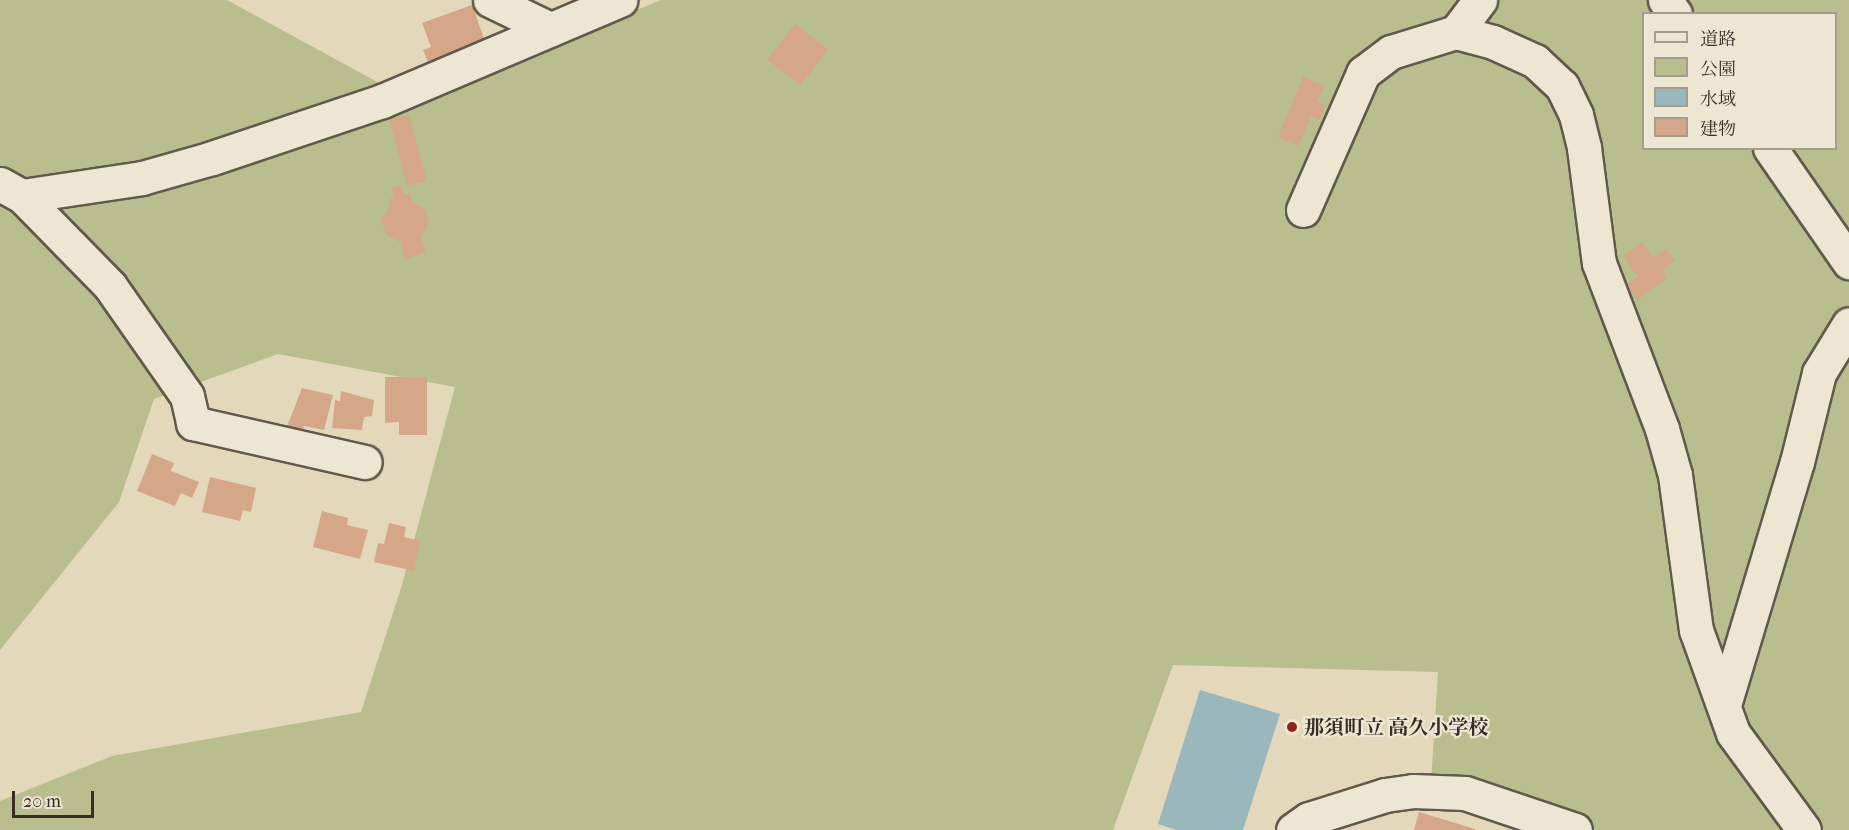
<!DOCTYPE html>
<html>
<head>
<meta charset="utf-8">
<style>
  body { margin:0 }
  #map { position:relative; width:1849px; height:830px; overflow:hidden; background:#e4d8ba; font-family:"IM FELL French Canon","Noto Serif JP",serif }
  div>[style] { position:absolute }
  .green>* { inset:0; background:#b8be8d }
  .water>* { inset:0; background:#9ab7bb }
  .building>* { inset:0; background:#d5a688; transform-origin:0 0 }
  .roads { filter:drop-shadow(2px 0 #62584b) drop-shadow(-2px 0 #62584b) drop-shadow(0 2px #62584b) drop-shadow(0 -2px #62584b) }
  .minor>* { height:33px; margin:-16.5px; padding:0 16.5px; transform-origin:16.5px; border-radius:16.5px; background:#ede6d2 }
  .dots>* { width:16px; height:16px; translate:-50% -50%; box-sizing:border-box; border:3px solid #ede6d2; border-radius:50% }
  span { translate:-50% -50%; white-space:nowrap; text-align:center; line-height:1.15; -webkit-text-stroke:4.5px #ede6d2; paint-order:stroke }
  .poi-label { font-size:20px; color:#372d26; font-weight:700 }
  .left { translate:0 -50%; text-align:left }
  .legend { position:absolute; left:1642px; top:12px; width:195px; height:138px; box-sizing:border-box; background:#ede6d2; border:2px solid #a49c8d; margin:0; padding:8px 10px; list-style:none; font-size:18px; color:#372d26 }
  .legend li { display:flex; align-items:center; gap:12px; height:30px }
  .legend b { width:30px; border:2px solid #a49c8d }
  .scale { position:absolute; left:12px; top:791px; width:82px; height:27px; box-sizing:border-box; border:3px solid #372d26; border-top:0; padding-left:8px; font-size:18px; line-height:21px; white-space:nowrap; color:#372d26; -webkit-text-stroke:4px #ede6d2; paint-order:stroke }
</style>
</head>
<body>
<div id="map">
  <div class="green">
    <div style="clip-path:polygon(evenodd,0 0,227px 0,414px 102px,661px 0,1849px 0,1849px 830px,1564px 830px,1431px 783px,1438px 672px,1173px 665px,1113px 830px,0 830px,0 801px,112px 756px,361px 712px,402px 585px,455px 387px,278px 354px,154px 399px,119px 502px,0 650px,0 0,1644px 14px,1836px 14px,1836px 148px,1644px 148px,1644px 14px)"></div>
  </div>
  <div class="water">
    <div style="clip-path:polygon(1200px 690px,1280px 714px,1243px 830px,1176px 830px,1158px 824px)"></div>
  </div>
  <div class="building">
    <div style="clip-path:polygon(472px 5px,485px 41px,428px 62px,423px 50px,431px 47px,422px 23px)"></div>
    <div style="left:795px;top:24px;width:42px;height:45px;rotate:38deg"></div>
    <div style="clip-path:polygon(1303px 77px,1324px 86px,1318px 101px,1325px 105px,1319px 120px,1311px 116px,1298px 146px,1278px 137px)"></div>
    <div style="left:409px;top:115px;width:68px;height:20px;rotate:75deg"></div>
    <div style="clip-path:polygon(401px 185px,404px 195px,410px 193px,412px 202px,425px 209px,429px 223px,421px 237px,426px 252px,405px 259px,400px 242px,387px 235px,381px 221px,390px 206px,389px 199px,394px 198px,391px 188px)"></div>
    <div style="clip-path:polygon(1642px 242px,1654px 258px,1666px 249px,1675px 261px,1662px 270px,1667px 278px,1637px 300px,1626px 285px,1638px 277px,1623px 256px)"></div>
    <div style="clip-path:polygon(385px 377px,427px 377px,427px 435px,399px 435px,399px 422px,385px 423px)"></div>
    <div style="clip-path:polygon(302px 388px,333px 395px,324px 430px,304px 426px,302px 433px,286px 429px)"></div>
    <div style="clip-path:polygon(341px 391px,374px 400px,372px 416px,364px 417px,362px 430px,332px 428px,335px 400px,340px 401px)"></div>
    <div style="clip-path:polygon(152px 454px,174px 463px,171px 471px,199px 482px,192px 498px,181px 493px,175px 506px,137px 491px)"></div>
    <div style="clip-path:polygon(210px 477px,256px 488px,251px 512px,243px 510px,240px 521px,202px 512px)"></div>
    <div style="clip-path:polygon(322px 511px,348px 518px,347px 525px,368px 530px,360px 559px,313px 547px)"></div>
    <div style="clip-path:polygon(389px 523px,406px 527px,404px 537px,420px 541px,414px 571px,374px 562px,378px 543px,384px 544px)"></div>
    <div style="clip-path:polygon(1419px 812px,1475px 829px,1475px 830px,1414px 830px)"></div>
  </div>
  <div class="roads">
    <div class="minor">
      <div style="left:490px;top:0;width:67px;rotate:25.8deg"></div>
      <div style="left:1665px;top:0;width:17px;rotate:54deg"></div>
      <div style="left:1456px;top:32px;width:40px;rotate:-53deg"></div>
      <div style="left:1770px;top:148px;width:139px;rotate:55.3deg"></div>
      <div style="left:0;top:184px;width:25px;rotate:29deg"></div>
      <div style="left:22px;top:196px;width:121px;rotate:-8.5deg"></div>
      <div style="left:142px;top:178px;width:73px;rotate:-15.9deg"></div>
      <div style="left:212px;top:158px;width:179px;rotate:-18.5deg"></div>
      <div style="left:382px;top:101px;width:259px;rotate:-23deg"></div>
      <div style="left:22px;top:196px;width:126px;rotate:45.6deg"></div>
      <div style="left:110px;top:286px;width:134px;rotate:55deg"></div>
      <div style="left:187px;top:396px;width:28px;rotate:77deg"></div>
      <div style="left:193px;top:423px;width:176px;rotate:12.8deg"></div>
      <div style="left:1303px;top:210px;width:150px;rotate:-66.3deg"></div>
      <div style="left:1363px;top:73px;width:35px;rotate:-37deg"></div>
      <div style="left:1391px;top:52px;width:68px;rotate:-17.1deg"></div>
      <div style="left:1456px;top:32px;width:38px;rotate:15deg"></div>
      <div style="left:1493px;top:42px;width:46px;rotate:24.3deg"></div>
      <div style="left:1535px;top:61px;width:37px;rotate:43deg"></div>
      <div style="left:1562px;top:86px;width:32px;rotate:64deg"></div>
      <div style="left:1576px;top:115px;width:34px;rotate:76deg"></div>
      <div style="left:1584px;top:148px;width:116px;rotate:82.6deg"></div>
      <div style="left:1599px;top:263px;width:178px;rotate:69.2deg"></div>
      <div style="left:1662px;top:429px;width:48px;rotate:74.2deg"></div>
      <div style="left:1675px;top:475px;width:156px;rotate:82.3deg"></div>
      <div style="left:1696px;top:630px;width:109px;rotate:70.2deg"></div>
      <div style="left:1733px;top:733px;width:120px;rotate:53.8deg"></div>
      <div style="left:1724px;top:705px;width:254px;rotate:-73.3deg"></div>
      <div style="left:1797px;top:462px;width:92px;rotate:-76.1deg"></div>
      <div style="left:1819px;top:373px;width:57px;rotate:-58.5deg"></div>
      <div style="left:1293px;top:830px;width:19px;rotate:-35deg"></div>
      <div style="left:1309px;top:819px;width:80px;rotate:-17.5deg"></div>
      <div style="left:1385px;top:795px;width:28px;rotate:-8deg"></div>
      <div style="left:1413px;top:791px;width:52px;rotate:2.2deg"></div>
      <div style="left:1465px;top:793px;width:116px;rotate:18.6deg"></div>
    </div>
  </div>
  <div class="dots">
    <div style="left:1292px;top:727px;background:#8f2418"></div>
  </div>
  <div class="poi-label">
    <span class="left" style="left:1304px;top:727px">那須町立 高久小学校</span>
  </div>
  <ul class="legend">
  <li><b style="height:8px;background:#ede6d2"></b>道路</li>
  <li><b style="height:16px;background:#b8be8d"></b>公園</li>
  <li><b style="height:16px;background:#9ab7bb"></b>水域</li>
  <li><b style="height:16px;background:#d5a688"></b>建物</li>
  </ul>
  <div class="scale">20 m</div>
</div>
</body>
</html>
